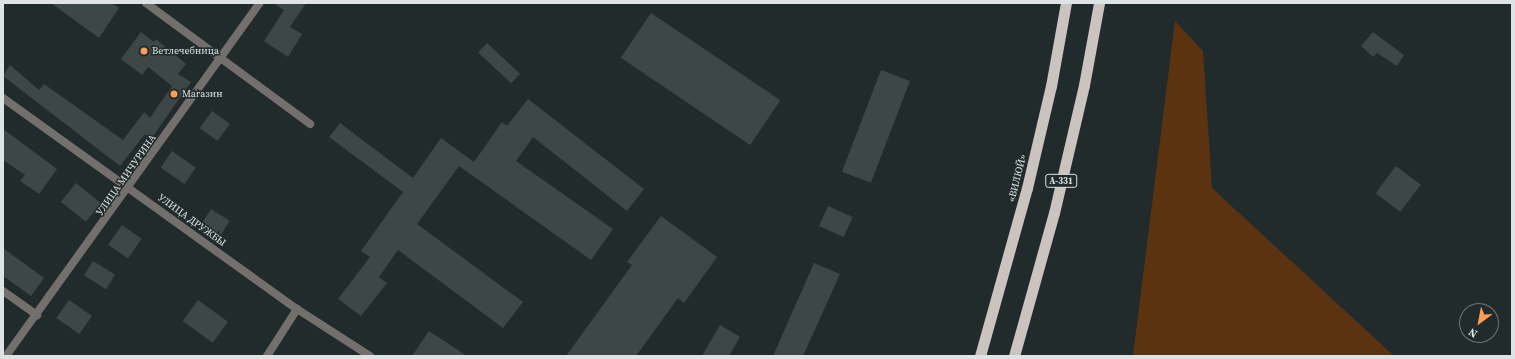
<!DOCTYPE html>
<html>
<head>
<meta charset="utf-8">
<style>
  body { margin:0 }
  #map { position:relative; width:1515px; height:359px; overflow:hidden; background:#222b2c; font-family:"Source Serif 4",serif }
  div>[style] { position:absolute }
  .green>* { inset:0; background:#5b3310 }
  .building>* { inset:0; background:#3d4748; transform-origin:0 0 }
  .minor>* { height:8px; margin:-4px; padding:0 4px; transform-origin:4px; border-radius:4px; background:#726f6c }
  .trunk>* { height:11px; margin:-5.5px; padding:0 5.5px; transform-origin:5.5px; border-radius:5.5px; background:#cbc3be }
  .dots>* { width:11px; height:11px; translate:-50% -50%; box-sizing:border-box; border:2px solid #222b2c; border-radius:50% }
  span { translate:-50% -50%; white-space:nowrap; text-align:center; line-height:1.15; -webkit-text-stroke:3px #222b2c; paint-order:stroke }
  .shield-label span { padding:1px 3px; background:#222b2c; border:1px solid; border-radius:3px; -webkit-text-stroke-width:0 }
  .shield-label { font-size:9px; color:#dee4e4; font-weight:700 }
  .poi-label { font-size:10px; color:#dee4e4 }
  .left { translate:0 -50%; text-align:left }
  .street-label { font-size:10px; color:#dee4e4 }
  .frame { position:absolute; inset:0; border:4px solid #dee4e4; pointer-events:none }
  .north { position:absolute; left:1459px; top:303px; width:40px; height:40px; box-sizing:border-box; background:#222b2c; border:1px solid #6d7576; border-radius:50%; rotate:212deg; font-size:11px; font-weight:700; line-height:16px; text-align:center; color:#dee4e4 }
  .north::after { content:''; display:block; margin:auto; width:14px; height:18px; background:#fc9d53; clip-path:polygon(50% 0,100% 100%,50% 72%,0 100%) }
</style>
</head>
<body>
<div id="map">
  <div class="green">
    <div style="clip-path:polygon(1175px 21px,1203px 51px,1212px 188px,1394px 356px,1133px 356px)"></div>
  </div>
  <div class="building">
    <div style="clip-path:polygon(51px 3px,111px 3px,119px 8px,99px 38px)"></div>
    <div style="clip-path:polygon(273px 3px,306px 3px,290px 27px,302px 34px,288px 57px,264px 41px,284px 10px)"></div>
    <div style="left:651px;top:13px;width:156px;height:54px;rotate:34deg"></div>
    <div style="clip-path:polygon(141px 32px,154px 42px,156px 39px,186px 64px,178px 74px,191px 82px,151px 139px,145px 134px,120px 166px,3px 76px,10px 65px,39px 90px,44px 84px,123px 140px,144px 112px,150px 118px,172px 86px,148px 67px,142px 75px,121px 59px)"></div>
    <div style="clip-path:polygon(1373px 32px,1404px 55px,1397px 66px,1377px 53px,1373px 57px,1361px 46px)"></div>
    <div style="left:487px;top:43px;width:45px;height:13px;rotate:43deg"></div>
    <div style="left:881px;top:70px;width:31px;height:109px;rotate:21deg"></div>
    <div style="clip-path:polygon(528px 99px,644px 189px,627px 211px,533px 137px,516px 161px,613px 229px,591px 260px,459px 166px,417px 224px,523px 302px,503px 328px,398px 250px,379px 277px,387px 283px,361px 316px,338px 299px,370px 257px,361px 251px,403px 192px,329px 137px,340px 123px,413px 178px,441px 138px,474px 162px,502px 122px,507px 126px)"></div>
    <div style="left:212px;top:111px;width:22px;height:21px;rotate:36deg"></div>
    <div style="clip-path:polygon(3px 129px,57px 169px,39px 194px,20px 181px,25px 175px,3px 160px)"></div>
    <div style="left:172px;top:151px;width:29px;height:20px;rotate:35deg"></div>
    <div style="left:1396px;top:166px;width:31px;height:34px;rotate:37deg"></div>
    <div style="left:76px;top:183px;width:32px;height:24px;rotate:39deg"></div>
    <div style="left:828px;top:206px;width:27px;height:22px;rotate:24deg"></div>
    <div style="left:211px;top:209px;width:22px;height:24px;rotate:32deg"></div>
    <div style="clip-path:polygon(661px 216px,717px 257px,684px 303px,678px 298px,636px 356px,566px 356px,632px 265px,627px 262px)"></div>
    <div style="left:122px;top:225px;width:24px;height:24px;rotate:35deg"></div>
    <div style="clip-path:polygon(3px 248px,44px 278px,31px 296px,3px 276px)"></div>
    <div style="left:93px;top:261px;width:26px;height:17px;rotate:32deg"></div>
    <div style="clip-path:polygon(814px 263px,840px 274px,803px 356px,773px 356px)"></div>
    <div style="left:69px;top:300px;width:28px;height:22px;rotate:35deg"></div>
    <div style="left:198px;top:300px;width:37px;height:26px;rotate:36deg"></div>
    <div style="clip-path:polygon(720px 325px,740px 337px,729px 356px,702px 356px)"></div>
    <div style="clip-path:polygon(429px 331px,467px 356px,412px 356px)"></div>
  </div>
  <div class="minor">
    <div style="left:146px;top:3px;width:204px;rotate:36.4deg"></div>
    <div style="left:3px;top:98px;width:362px;rotate:35.7deg"></div>
    <div style="left:297px;top:309px;width:87px;rotate:32.8deg"></div>
    <div style="left:3px;top:291px;width:42px;rotate:35.2deg"></div>
    <div style="left:6px;top:356px;width:435px;rotate:-54.3deg"></div>
    <div style="left:267px;top:356px;width:56px;rotate:-57.4deg"></div>
  </div>
  <div class="trunk">
    <div style="left:980px;top:356px;width:174px;rotate:-74.4deg"></div>
    <div style="left:1027px;top:188px;width:105px;rotate:-76.8deg"></div>
    <div style="left:1051px;top:86px;width:84px;rotate:-79.8deg"></div>
    <div style="left:1014px;top:356px;width:148px;rotate:-74.4deg"></div>
    <div style="left:1054px;top:213px;width:131px;rotate:-76.8deg"></div>
    <div style="left:1084px;top:85px;width:83px;rotate:-79.6deg"></div>
  </div>
  <div class="dots">
    <div style="left:144px;top:51px;background:#fc9d53"></div>
    <div style="left:174px;top:94px;background:#fc9d53"></div>
  </div>
  <div class="shield-label">
    <span style="left:1061px;top:181px">А-331</span>
  </div>
  <div class="poi-label">
    <span class="left" style="left:152px;top:51px">Ветлечебница</span>
    <span class="left" style="left:182px;top:94px">Магазин</span>
  </div>
  <div class="street-label">
    <span style="left:126px;top:175px;rotate:-55deg">УЛИЦА МИЧУРИНА</span>
    <span style="left:1017px;top:178px;rotate:-76deg">«ВИЛЮЙ»</span>
    <span style="left:192px;top:220px;rotate:36deg">УЛИЦА ДРУЖБЫ</span>
  </div>
  <div class="frame"></div>
  <div class="north">N</div>
</div>
</body>
</html>
